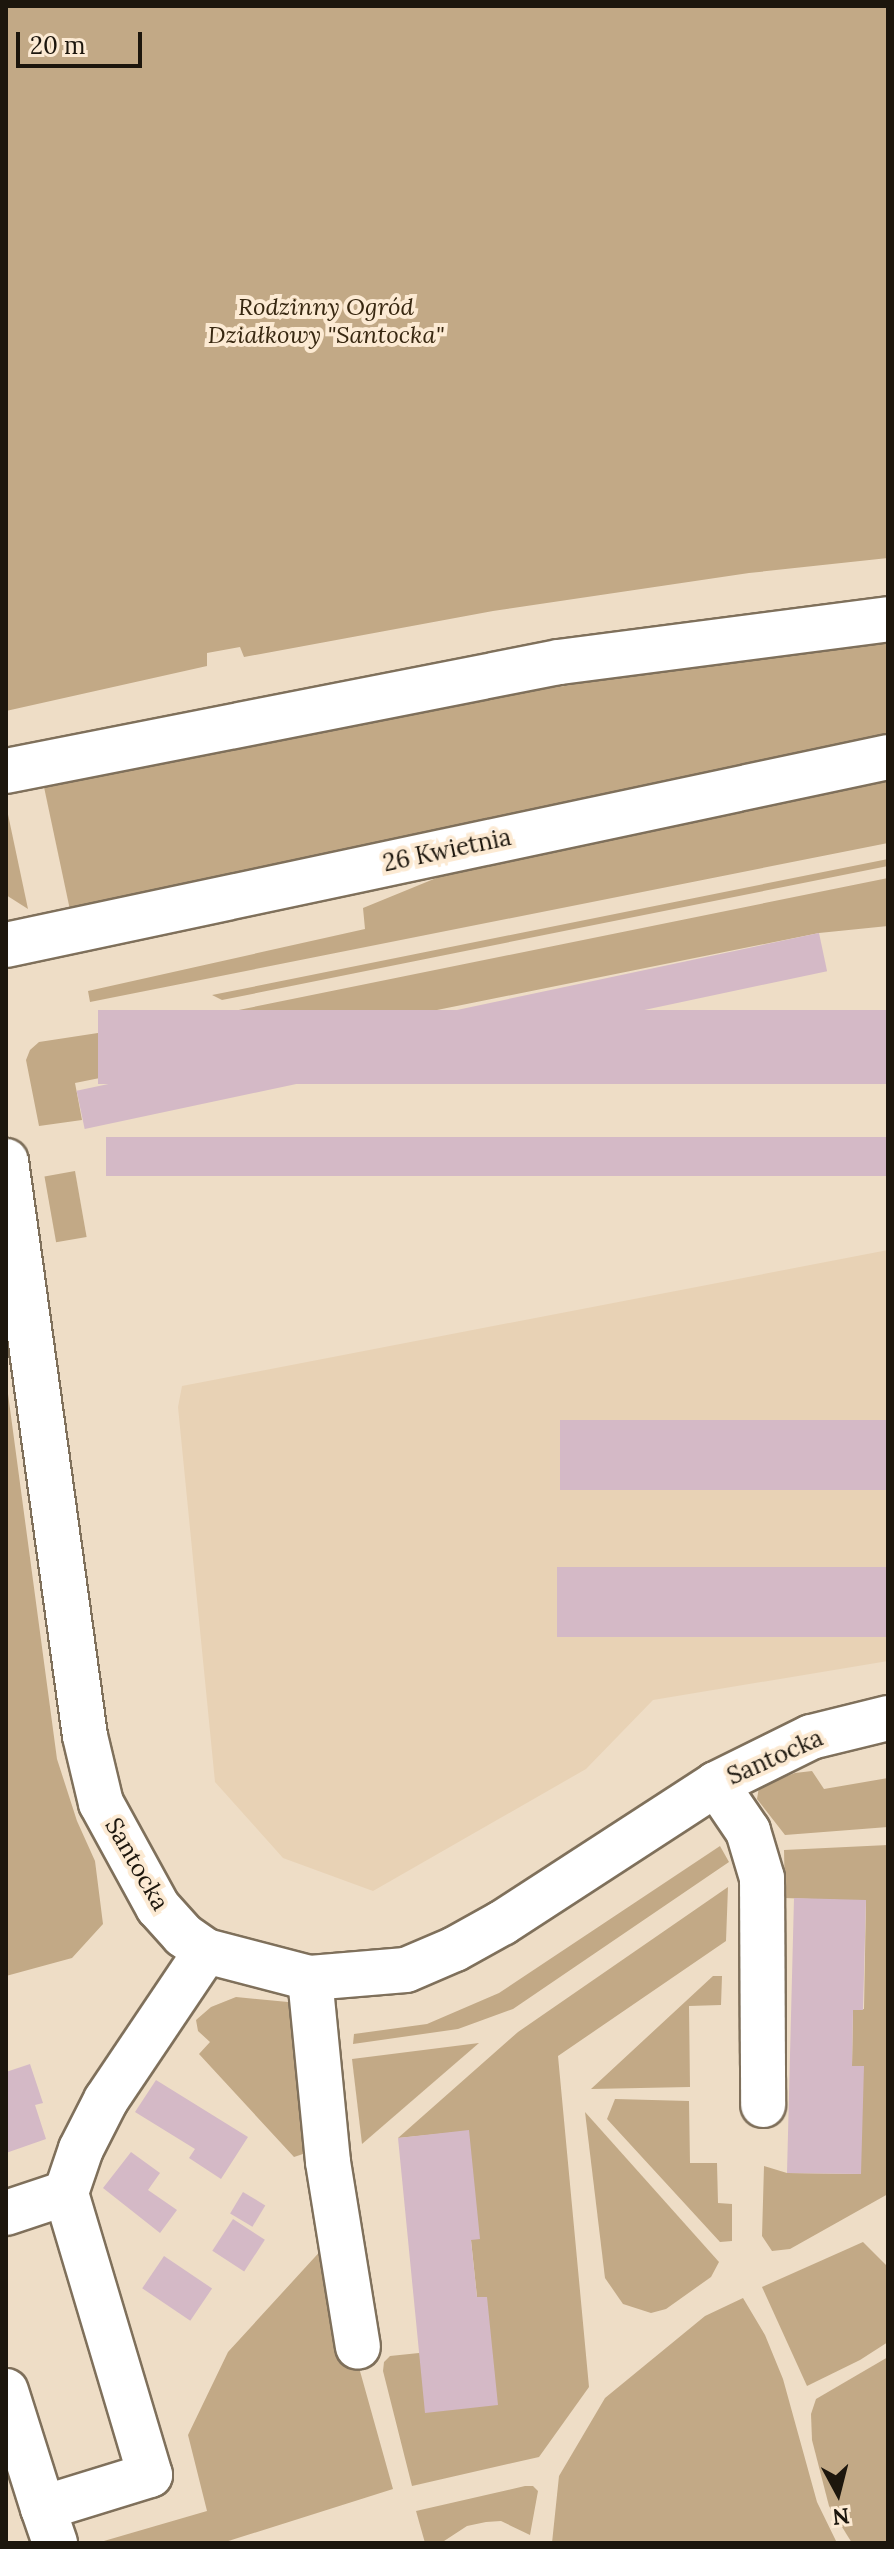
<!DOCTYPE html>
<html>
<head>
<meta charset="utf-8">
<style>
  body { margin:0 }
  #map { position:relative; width:894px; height:2549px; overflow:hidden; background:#eeddc6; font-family:Lora,serif }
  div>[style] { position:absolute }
  .built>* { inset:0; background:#e8d2b5 }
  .green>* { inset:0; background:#c2a986; transform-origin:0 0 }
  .building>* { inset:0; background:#d4b9c6; transform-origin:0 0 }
  .roads { filter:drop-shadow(2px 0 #7f705b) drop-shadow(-2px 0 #7f705b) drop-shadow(0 2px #7f705b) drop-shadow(0 -2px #7f705b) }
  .minor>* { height:44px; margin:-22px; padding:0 22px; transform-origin:22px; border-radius:22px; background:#fff }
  span { translate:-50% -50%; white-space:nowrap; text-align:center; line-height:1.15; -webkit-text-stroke:8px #fcead3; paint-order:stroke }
  .park-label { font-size:24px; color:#372710; font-style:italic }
  .street-label { font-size:24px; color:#1c160d }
  .frame { position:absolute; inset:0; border:8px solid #1c160d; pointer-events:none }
  .north { position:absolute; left:798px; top:2453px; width:80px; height:80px; -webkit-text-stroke:6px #fcead3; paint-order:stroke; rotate:173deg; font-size:22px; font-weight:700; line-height:32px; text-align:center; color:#1c160d }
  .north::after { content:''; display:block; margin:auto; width:28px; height:36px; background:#1c160d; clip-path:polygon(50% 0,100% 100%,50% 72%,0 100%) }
  .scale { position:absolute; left:16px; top:32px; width:126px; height:36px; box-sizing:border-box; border:4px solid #1c160d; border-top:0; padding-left:10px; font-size:24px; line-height:28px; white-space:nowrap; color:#1c160d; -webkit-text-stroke:6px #fcead3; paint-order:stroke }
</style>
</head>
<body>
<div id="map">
  <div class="built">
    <div style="clip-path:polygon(888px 1250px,888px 1661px,653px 1700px,586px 1769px,373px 1891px,283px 1858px,215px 1782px,178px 1407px,182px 1386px)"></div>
  </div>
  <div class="green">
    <div style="clip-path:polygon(6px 6px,888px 6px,888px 558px,749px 573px,493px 611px,244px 657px,240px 647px,207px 653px,207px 666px,6px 711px)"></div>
    <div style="clip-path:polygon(888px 641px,888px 735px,70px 910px,44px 787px,496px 697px,696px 665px)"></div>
    <div style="clip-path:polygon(888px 780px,888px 843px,90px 1002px,88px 991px,365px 929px,363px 908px,451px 872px)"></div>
    <div style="clip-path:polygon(6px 805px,28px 909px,6px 895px)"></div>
    <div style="clip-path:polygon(888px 859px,888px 866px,569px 930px,222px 1000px,212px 995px)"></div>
    <div style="clip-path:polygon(888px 878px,888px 926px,819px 933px,75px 1083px,82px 1120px,39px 1126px,26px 1060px,30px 1050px,39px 1042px,209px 1016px)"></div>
    <div style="left:75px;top:1171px;width:67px;height:31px;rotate:80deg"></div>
    <div style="clip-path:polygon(6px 1379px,57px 1759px,77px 1821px,95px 1861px,103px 1924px,72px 1958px,6px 1976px)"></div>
    <div style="clip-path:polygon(812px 1771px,824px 1789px,888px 1778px,888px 1827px,785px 1835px,757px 1799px,759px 1787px,795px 1773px)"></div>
    <div style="clip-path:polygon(888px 1845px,888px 2194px,790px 2249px,772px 2251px,762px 2236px,764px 2166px,787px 2173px,861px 2174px,852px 2066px,853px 2010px,864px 2009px,866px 1901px,785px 1898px,784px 1850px)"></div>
    <div style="clip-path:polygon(720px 1846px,729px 1862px,513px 2009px,458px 2029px,353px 2044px,354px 2034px,427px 2024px,499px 1993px)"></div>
    <div style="clip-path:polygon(728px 1887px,726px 1941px,558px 2056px,589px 2387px,539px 2457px,412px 2486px,383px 2371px,384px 2362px,390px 2356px,419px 2353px,477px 2297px,471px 2240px,468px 2131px,398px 2138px,518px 2032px)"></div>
    <div style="clip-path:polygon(713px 1976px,722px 1976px,721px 2005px,689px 2006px,690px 2087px,591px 2089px)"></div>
    <div style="clip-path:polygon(236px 1997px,288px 2002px,312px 2151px,294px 2157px,199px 2054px,210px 2042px,198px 2031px,196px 2020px,211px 2007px)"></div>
    <div style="clip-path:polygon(479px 2043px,362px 2144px,352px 2059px)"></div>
    <div style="clip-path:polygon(615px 2099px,689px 2101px,690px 2163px,717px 2163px,718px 2203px,732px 2204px,732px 2241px,720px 2242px,607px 2119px)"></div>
    <div style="clip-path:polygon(585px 2112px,719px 2262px,711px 2277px,666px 2309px,651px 2313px,623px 2304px,605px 2278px)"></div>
    <div style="clip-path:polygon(863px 2242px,888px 2267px,888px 2342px,860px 2360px,807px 2386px,762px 2287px)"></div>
    <div style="clip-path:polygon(325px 2246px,393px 2489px,222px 2543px,97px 2543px,207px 2511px,188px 2435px,228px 2352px)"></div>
    <div style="clip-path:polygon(743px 2298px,765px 2335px,783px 2379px,817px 2502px,837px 2543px,552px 2543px,559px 2476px,605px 2398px,705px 2316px)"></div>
    <div style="clip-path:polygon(888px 2357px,888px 2543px,852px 2543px,829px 2506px,812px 2440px,811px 2414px,816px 2399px)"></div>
    <div style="clip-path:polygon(525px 2486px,533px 2486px,538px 2491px,530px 2535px,501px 2521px,486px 2522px,467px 2526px,441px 2543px,425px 2543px,416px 2511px)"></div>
  </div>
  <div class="building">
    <div style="left:819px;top:933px;width:39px;height:759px;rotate:78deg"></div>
    <div style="left:888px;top:1010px;width:74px;height:790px;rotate:90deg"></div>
    <div style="left:888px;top:1137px;width:39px;height:782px;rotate:90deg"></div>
    <div style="left:888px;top:1420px;width:70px;height:328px;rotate:90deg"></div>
    <div style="left:888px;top:1567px;width:70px;height:331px;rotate:90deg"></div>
    <div style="clip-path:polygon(794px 1898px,866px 1900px,863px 2010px,853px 2010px,852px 2066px,864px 2066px,861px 2174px,787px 2173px)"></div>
    <div style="clip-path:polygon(30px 2064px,43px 2103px,35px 2105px,46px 2139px,6px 2153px,6px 2072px)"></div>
    <div style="clip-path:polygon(156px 2080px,248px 2137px,221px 2179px,189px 2158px,195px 2149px,135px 2112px)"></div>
    <div style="clip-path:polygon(469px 2130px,480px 2239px,471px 2240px,477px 2297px,487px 2297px,498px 2405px,425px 2413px,398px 2138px)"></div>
    <div style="clip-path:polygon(131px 2152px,160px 2173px,148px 2190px,177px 2210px,160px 2233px,103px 2188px)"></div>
    <div style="left:243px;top:2192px;width:26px;height:25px;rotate:31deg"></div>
    <div style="left:233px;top:2219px;width:38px;height:38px;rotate:33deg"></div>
    <div style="left:164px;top:2256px;width:58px;height:39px;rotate:34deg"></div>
  </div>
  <div class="roads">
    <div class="minor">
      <div style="left:6px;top:771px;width:564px;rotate:-11.15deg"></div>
      <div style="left:559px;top:662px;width:332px;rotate:-7.4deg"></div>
      <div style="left:6px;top:945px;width:902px;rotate:-12.03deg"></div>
      <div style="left:6px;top:1161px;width:580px;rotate:82.18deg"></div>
      <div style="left:85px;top:1736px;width:69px;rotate:76.6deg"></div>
      <div style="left:101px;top:1803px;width:119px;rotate:61.3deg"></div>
      <div style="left:158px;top:1907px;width:38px;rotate:48deg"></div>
      <div style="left:183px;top:1935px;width:28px;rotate:35deg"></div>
      <div style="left:206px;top:1951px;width:107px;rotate:14.6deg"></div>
      <div style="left:310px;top:1978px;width:96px;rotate:-4.8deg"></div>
      <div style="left:406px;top:1970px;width:53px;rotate:-23.2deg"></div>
      <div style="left:455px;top:1949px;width:54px;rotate:-29deg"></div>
      <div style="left:502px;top:1923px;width:255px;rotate:-33deg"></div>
      <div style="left:716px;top:1784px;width:106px;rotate:-26.3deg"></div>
      <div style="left:811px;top:1737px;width:79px;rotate:-13.9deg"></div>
      <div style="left:716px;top:1784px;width:57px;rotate:55.8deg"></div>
      <div style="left:748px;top:1831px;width:49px;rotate:73.4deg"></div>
      <div style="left:762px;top:1878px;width:227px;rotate:89.7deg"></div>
      <div style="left:310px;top:1978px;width:185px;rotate:84.4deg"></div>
      <div style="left:328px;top:2162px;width:187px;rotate:80.8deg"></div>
      <div style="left:6px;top:2213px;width:63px;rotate:-18.4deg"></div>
      <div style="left:6px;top:2391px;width:123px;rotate:72.5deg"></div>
      <div style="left:43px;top:2508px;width:112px;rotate:-17.1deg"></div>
      <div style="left:150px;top:2475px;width:294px;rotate:-106.6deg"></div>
      <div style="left:66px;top:2193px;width:46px;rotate:-71.2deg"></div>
      <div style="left:81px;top:2149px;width:55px;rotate:-63deg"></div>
      <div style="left:106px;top:2100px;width:179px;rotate:-56.1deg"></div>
      <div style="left:43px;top:2508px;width:37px;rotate:71deg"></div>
    </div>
  </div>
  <div class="park-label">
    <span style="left:326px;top:321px">Rodzinny Ogród<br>Działkowy "Santocka"</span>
  </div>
  <div class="street-label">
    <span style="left:447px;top:850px;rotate:-12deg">26 Kwietnia</span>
    <span style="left:775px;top:1757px;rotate:-24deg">Santocka</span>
    <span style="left:137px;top:1864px;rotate:60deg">Santocka</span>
  </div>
  <div class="frame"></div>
  <div class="north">N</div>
  <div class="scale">20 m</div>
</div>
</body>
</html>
